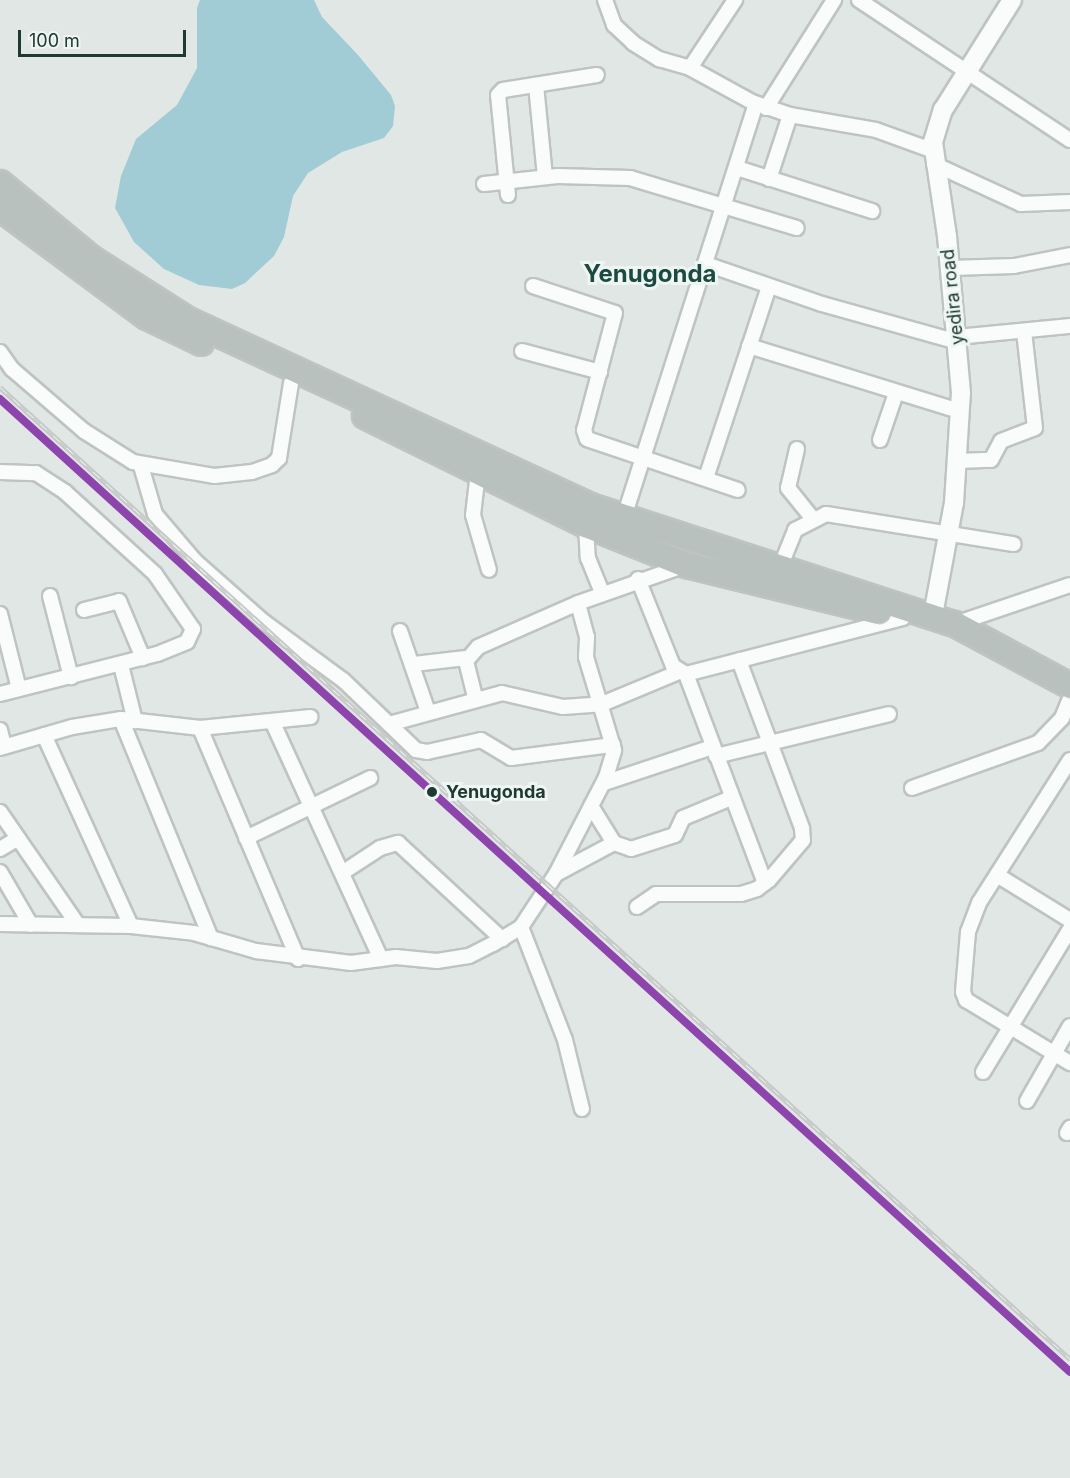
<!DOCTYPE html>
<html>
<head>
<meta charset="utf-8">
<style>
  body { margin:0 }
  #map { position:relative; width:1070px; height:1478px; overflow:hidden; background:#e1e7e4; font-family:Inter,sans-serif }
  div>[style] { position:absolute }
  .water>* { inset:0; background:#a1ccd5 }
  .roads { filter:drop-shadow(2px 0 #bec4c1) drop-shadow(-2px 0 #bec4c1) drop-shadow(0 2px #bec4c1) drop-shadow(0 -2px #bec4c1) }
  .street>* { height:14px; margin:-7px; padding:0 7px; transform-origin:7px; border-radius:7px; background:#fafbfb }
  .secondary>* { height:18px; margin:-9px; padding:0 9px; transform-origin:9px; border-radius:9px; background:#fafbfb }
  .highway>* { height:24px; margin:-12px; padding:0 12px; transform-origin:12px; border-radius:12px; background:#b9c1bf }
  .rail>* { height:5px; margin-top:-2.5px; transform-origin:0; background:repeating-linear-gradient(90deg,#eef6f3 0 9px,#c6c9c8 0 18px); box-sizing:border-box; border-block:2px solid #c6c9c8 }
  .rail-1>* { height:8px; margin:-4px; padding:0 4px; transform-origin:4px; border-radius:4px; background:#8e44ad }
  .dots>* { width:16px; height:16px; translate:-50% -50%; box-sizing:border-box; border:3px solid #eef6f3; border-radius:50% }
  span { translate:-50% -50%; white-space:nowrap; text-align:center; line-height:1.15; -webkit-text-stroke:6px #eef6f3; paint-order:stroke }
  .street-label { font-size:18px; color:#203933 }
  .stop-label { font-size:18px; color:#203933; font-weight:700 }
  .left { translate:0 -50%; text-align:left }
  .district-label { font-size:24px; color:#1c4a41; font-weight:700 }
  .scale { position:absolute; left:18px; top:30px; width:168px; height:27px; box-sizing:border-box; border:3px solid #203933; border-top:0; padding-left:8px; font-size:18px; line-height:21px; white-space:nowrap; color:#203933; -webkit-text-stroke:4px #eef6f3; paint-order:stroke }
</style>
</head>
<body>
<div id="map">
  <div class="water">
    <div style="clip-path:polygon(200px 0,314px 0,322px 17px,358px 55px,391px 95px,395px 106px,393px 126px,384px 138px,342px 152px,308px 173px,293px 196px,284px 237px,274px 256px,245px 283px,232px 289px,199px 285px,164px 269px,134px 242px,115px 208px,121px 176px,136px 139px,177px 105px,197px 68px,197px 8px)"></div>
  </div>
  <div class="roads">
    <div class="street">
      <div style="left:605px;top:0;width:27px;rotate:70deg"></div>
      <div style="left:614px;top:25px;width:26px;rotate:43deg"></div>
      <div style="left:633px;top:43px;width:31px;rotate:32deg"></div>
      <div style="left:659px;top:59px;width:32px;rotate:16deg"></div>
      <div style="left:690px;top:68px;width:71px;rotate:28.7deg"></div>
      <div style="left:752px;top:102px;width:40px;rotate:18.9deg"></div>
      <div style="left:790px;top:115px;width:87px;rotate:9.9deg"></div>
      <div style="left:876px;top:130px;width:62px;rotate:19.9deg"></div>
      <div style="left:859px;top:0;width:253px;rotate:33.6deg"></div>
      <div style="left:690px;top:68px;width:82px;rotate:-56.5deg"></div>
      <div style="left:536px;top:85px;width:92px;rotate:84.4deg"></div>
      <div style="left:766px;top:108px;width:128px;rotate:-57.8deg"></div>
      <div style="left:934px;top:164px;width:96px;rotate:24.7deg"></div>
      <div style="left:1021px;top:204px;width:49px;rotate:-2.3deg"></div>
      <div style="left:737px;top:168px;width:142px;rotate:17.7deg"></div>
      <div style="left:769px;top:179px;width:67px;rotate:-71.8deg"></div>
      <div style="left:484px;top:184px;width:74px;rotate:-6.2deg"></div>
      <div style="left:558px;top:176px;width:72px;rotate:1.6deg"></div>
      <div style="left:630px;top:178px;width:174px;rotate:16.7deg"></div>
      <div style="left:508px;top:195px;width:100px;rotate:-95.7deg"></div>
      <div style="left:498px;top:95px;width:7px;rotate:-45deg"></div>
      <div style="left:503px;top:90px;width:95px;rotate:-9.1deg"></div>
      <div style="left:706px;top:264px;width:123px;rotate:19deg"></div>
      <div style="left:822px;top:304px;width:141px;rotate:15.6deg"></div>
      <div style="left:950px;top:268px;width:64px;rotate:-1.8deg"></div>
      <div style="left:1014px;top:266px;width:57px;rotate:-11.1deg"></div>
      <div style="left:533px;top:286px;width:86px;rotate:18.2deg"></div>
      <div style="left:615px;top:313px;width:121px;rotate:104.8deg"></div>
      <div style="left:584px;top:430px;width:9px;rotate:72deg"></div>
      <div style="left:587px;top:439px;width:159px;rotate:18.7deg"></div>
      <div style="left:957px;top:337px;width:114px;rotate:-5.6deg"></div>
      <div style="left:749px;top:346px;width:220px;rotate:17.2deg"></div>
      <div style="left:522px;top:351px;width:81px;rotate:15.1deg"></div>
      <div style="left:0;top:352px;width:21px;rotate:55deg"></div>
      <div style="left:12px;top:369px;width:95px;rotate:40.7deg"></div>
      <div style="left:84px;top:431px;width:58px;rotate:32.3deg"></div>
      <div style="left:133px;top:462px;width:82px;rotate:9.8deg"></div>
      <div style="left:214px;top:476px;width:38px;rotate:-6deg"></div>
      <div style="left:252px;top:472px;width:21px;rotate:-19deg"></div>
      <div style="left:272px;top:465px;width:10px;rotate:-45deg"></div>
      <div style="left:279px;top:458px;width:76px;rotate:-80.9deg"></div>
      <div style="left:880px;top:440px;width:50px;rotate:-71.2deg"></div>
      <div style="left:797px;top:449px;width:40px;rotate:103deg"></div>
      <div style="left:788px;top:488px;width:38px;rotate:51deg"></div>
      <div style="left:957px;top:461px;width:34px;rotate:-2deg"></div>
      <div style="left:991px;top:460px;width:21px;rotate:-62deg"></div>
      <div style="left:1001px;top:441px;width:36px;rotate:-21deg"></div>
      <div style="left:1035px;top:428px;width:97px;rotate:-96.5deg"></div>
      <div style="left:141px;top:466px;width:50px;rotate:73.7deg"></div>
      <div style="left:155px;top:514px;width:62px;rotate:49.6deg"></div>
      <div style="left:195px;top:561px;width:92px;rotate:41.5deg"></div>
      <div style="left:264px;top:622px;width:98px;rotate:36.3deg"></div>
      <div style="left:343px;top:680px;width:101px;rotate:43.8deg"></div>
      <div style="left:416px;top:750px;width:11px;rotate:10deg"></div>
      <div style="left:427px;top:752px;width:55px;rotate:-12.5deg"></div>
      <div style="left:481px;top:740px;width:35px;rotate:31deg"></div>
      <div style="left:511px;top:758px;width:103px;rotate:-7.3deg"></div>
      <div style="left:0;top:472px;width:36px;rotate:2deg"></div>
      <div style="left:36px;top:473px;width:35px;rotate:33deg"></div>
      <div style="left:65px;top:492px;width:122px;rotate:42.3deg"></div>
      <div style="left:155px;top:574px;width:67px;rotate:55.4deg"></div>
      <div style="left:193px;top:629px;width:14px;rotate:115deg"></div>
      <div style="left:187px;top:642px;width:32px;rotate:158deg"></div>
      <div style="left:157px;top:654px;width:162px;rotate:165.7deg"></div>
      <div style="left:478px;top:472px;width:43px;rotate:96.6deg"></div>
      <div style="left:473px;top:515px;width:57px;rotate:73.8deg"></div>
      <div style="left:706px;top:478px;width:202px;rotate:-71.8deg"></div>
      <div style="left:624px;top:517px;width:434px;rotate:-72.3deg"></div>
      <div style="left:586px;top:525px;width:33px;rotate:87deg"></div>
      <div style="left:588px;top:558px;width:38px;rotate:68deg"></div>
      <div style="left:781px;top:565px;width:38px;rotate:-68deg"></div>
      <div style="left:795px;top:530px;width:35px;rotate:-27deg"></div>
      <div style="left:826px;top:514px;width:190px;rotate:9.1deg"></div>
      <div style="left:638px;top:579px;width:94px;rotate:68.1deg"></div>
      <div style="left:673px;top:666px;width:15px;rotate:32deg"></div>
      <div style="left:686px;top:674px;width:224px;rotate:-14.5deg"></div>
      <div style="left:50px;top:596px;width:84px;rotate:75.5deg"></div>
      <div style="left:84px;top:610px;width:36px;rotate:-14deg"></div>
      <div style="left:119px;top:601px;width:62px;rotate:67.2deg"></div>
      <div style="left:0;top:614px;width:77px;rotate:75.8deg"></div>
      <div style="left:955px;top:624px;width:121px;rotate:-18.7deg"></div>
      <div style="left:400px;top:631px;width:86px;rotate:70.9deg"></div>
      <div style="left:414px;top:664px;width:52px;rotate:-6.6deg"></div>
      <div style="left:121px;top:665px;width:58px;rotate:76deg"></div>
      <div style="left:686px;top:674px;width:223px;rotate:69.3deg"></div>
      <div style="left:475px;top:697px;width:37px;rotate:-104deg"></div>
      <div style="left:466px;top:661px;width:18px;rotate:-49deg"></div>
      <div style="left:478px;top:647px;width:109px;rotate:-23.7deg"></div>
      <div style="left:578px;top:603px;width:111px;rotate:-19.4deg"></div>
      <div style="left:121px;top:719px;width:237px;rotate:67.7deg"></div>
      <div style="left:272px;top:721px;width:262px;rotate:65.4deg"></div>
      <div style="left:389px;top:724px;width:117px;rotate:-15.3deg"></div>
      <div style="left:502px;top:693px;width:63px;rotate:12.9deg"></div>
      <div style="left:563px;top:707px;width:39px;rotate:-4deg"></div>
      <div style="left:602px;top:704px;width:83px;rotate:-22.6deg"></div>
      <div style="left:200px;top:728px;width:251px;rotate:67deg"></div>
      <div style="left:0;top:730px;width:16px;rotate:76deg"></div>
      <div style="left:44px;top:735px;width:210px;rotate:65.5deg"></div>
      <div style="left:0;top:748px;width:75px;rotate:-16.3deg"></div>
      <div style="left:72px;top:727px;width:50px;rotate:-9.3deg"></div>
      <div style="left:121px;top:719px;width:80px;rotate:6.5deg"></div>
      <div style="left:200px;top:728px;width:111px;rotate:-5.7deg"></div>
      <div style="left:716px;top:756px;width:178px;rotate:-13.6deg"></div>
      <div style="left:1070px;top:760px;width:169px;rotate:122.5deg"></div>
      <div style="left:979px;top:903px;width:31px;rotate:111deg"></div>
      <div style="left:968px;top:932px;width:60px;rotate:94.8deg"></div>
      <div style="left:963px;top:992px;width:9px;rotate:69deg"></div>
      <div style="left:966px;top:1000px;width:122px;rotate:31.2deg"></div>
      <div style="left:604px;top:783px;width:114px;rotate:-18.4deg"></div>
      <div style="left:912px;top:788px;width:134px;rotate:-19.7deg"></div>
      <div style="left:1038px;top:743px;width:35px;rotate:-46deg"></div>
      <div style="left:1062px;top:718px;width:18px;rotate:-68deg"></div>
      <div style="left:591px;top:806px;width:44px;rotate:58.1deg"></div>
      <div style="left:614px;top:843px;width:18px;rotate:19deg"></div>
      <div style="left:631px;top:849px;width:46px;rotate:-17.7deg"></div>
      <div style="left:675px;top:835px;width:19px;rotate:-65deg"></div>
      <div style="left:683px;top:818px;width:52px;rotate:-22.6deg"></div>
      <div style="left:0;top:812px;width:137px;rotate:55.4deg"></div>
      <div style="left:246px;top:838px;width:138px;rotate:-25.8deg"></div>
      <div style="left:0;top:849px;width:21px;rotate:-31deg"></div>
      <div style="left:0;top:872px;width:61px;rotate:59.7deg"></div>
      <div style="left:342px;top:873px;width:45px;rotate:-33.3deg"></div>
      <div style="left:380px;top:848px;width:19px;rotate:-16deg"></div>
      <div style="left:398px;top:843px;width:142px;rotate:42.7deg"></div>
      <div style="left:556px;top:874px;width:66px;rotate:-28.1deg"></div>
      <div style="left:997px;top:875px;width:86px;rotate:31.7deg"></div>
      <div style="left:637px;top:907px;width:23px;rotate:-34deg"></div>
      <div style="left:656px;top:894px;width:85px"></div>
      <div style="left:741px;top:894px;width:17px;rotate:-17deg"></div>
      <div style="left:757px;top:889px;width:15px;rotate:-37deg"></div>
      <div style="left:769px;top:880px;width:52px;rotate:-49.6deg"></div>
      <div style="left:803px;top:840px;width:12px;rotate:-95deg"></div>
      <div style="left:802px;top:828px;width:179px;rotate:-110.6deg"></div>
      <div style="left:0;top:924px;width:131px;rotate:0.9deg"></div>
      <div style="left:131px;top:926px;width:63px;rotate:6.3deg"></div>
      <div style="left:194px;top:933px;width:65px;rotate:16.2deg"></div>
      <div style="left:256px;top:951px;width:96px;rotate:7.2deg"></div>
      <div style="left:351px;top:963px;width:45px;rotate:-7.6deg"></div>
      <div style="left:396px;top:957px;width:41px;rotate:5.6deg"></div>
      <div style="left:437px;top:961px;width:32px;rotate:-9deg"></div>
      <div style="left:469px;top:956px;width:27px;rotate:-27deg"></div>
      <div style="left:493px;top:944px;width:33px;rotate:-31deg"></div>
      <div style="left:521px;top:927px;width:64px;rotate:-56.6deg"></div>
      <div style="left:556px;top:874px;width:109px;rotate:-62.7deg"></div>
      <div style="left:606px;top:777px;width:28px;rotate:-73deg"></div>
      <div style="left:614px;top:750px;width:97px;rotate:-106.8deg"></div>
      <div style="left:586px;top:657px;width:20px;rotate:-87deg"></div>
      <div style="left:587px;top:637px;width:35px;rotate:-105deg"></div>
      <div style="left:521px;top:927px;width:121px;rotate:68.7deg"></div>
      <div style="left:565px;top:1040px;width:71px;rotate:76.2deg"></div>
      <div style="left:983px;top:1072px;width:167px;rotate:-58.7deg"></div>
      <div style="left:1027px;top:1101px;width:86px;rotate:-60.2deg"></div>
      <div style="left:1067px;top:1133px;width:6px;rotate:-59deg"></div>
    </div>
    <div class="secondary">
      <div style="left:933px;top:615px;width:114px;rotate:-79.4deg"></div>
      <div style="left:954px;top:503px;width:110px;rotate:-86.4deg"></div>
      <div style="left:961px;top:393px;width:158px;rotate:-95.1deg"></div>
      <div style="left:947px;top:236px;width:95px;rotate:-98.5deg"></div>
      <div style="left:933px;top:142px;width:34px;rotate:-73deg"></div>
      <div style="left:943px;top:110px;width:130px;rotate:-57.9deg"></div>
    </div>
    <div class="highway">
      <div style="left:0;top:183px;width:118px;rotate:39.5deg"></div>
      <div style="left:91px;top:258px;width:115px;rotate:32.6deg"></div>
      <div style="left:188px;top:320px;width:444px;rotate:24.8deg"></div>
      <div style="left:591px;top:506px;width:383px;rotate:18deg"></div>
      <div style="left:955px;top:624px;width:131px;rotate:28.3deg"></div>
      <div style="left:0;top:208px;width:183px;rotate:36.6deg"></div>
      <div style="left:147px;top:317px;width:60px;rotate:25.7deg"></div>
      <div style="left:365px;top:416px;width:246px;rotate:26.3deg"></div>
      <div style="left:586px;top:525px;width:108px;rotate:21.8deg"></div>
      <div style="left:686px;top:565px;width:199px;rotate:13.7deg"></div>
    </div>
  </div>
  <div class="rail">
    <div style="left:0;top:387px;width:1446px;rotate:42.25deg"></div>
  </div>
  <div class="rail-1">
    <div style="left:0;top:399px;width:1446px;rotate:42.28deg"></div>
  </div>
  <div class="dots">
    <div style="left:432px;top:792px;background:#203933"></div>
  </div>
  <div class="street-label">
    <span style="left:953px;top:297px;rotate:-96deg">yedira road</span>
  </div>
  <div class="stop-label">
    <span class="left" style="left:446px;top:792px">Yenugonda</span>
  </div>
  <div class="district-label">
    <span style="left:650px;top:274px">Yenugonda</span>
  </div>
  <div class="scale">100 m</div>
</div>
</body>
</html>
